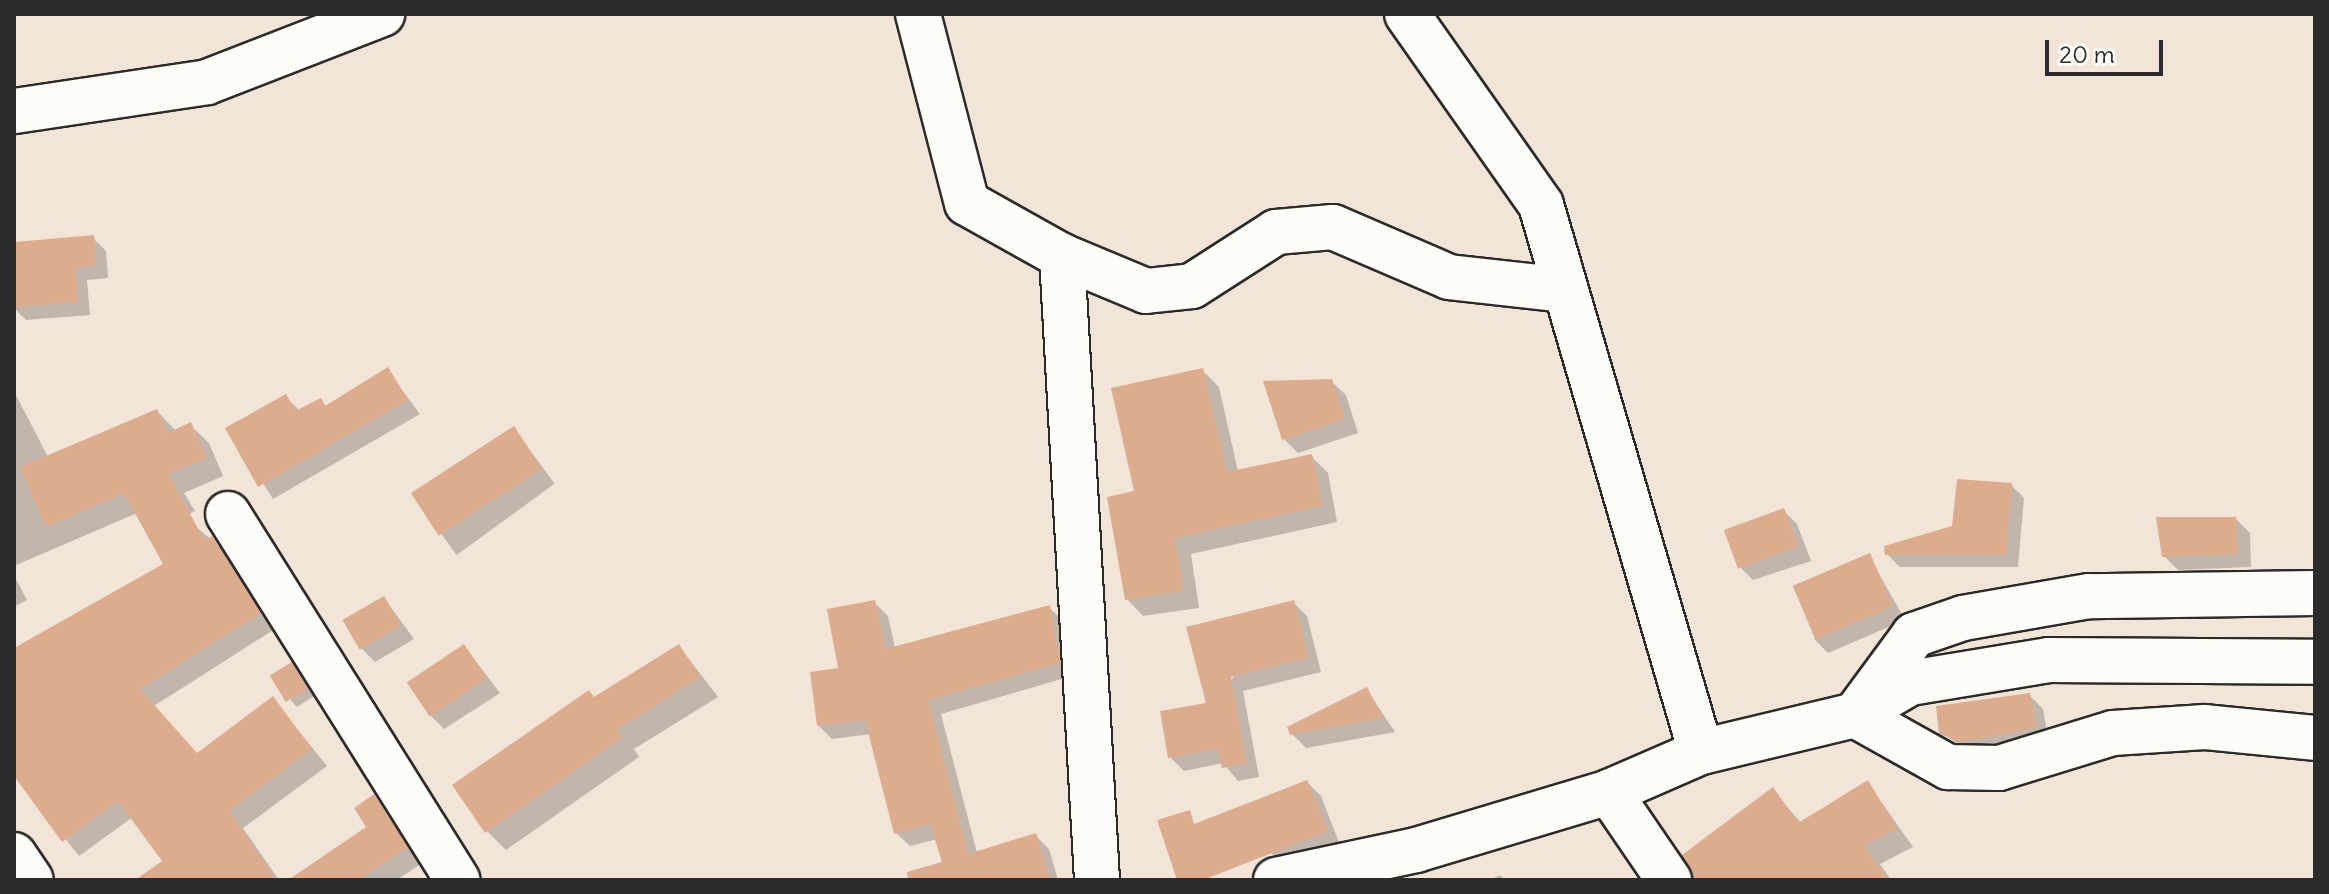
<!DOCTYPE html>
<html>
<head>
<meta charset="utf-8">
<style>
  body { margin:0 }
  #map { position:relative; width:2329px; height:894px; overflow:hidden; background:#f3e4d8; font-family:Delius,sans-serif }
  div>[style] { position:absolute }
  .shadow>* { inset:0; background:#0003; transform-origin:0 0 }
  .building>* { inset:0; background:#ddac8e; transform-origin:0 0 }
  .roads { filter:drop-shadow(2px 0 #2b2b2b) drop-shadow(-2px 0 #2b2b2b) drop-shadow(0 2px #2b2b2b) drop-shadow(0 -2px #2b2b2b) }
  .minor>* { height:44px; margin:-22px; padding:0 22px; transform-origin:22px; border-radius:22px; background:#fdfcf7 }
  .major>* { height:44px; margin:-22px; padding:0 22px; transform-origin:22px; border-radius:22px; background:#fdfcf7 }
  span { translate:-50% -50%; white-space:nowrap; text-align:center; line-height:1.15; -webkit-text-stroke:7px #fdfcf7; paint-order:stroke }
  .frame { position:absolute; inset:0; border:16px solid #2b2b2b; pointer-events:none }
  .scale { position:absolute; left:2045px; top:40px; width:118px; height:36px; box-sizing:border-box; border:4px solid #2b2b2b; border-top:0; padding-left:10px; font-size:24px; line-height:28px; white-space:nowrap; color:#2b2b2b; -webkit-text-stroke:6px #fdfcf7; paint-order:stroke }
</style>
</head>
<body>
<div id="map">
  <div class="shadow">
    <div style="clip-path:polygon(93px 238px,106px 251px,108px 278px,87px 280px,90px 315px,26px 320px,14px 308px,14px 244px)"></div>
    <div style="clip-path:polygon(387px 370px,420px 414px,273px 499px,228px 429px,285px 396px,300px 411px,320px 400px,327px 407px)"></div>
    <div style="clip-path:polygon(1202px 370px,1219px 387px,1238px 471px,1311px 456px,1328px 473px,1337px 522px,1191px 554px,1199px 608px,1143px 616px,1127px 599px,1136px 493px)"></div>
    <div style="clip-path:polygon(1331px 381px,1346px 395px,1358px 433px,1298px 453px,1284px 439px)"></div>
    <div style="clip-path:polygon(14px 391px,48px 457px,157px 411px,176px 431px,190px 425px,209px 443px,223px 476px,184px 493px,195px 511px,156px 532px,137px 513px,14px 566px)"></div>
    <div style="left:514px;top:428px;width:69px;height:121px;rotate:54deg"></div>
    <div style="clip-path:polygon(2011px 485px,2024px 498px,2018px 567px,1900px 567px,1887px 554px,1954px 528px)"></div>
    <div style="clip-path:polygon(1783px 510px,1797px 524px,1811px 561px,1753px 580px,1739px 566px)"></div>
    <div style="clip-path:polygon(2236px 519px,2250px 533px,2251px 567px,2178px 570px,2164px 556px)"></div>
    <div style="clip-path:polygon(194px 525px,228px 554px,275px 629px,154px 706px,198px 755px,273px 699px,327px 766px,243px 828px,279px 880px,152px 880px,165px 861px,133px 817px,79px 856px,14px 773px,14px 651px,166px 565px)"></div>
    <div style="clip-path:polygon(1869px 556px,1905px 620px,1828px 653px,1814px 639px)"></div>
    <div style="clip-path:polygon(14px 575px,27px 600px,14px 607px)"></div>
    <div style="clip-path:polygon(384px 598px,414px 639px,375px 662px,361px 648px)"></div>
    <div style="clip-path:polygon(874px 602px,888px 616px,895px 648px,1049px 607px,1063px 621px,1072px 676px,941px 714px,977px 853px,1035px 835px,1049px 849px,1058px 880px,949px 880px,937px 839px,910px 846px,896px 833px,871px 734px,832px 739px,819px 726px)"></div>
    <div style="clip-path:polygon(1293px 602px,1307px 616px,1321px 672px,1243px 691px,1259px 777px,1238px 781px,1223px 763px,1184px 771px,1170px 757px)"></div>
    <div style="clip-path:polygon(464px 646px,500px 693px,444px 729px,430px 715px)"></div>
    <div style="clip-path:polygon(679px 646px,718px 697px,634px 749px,639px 757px,506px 850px,487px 831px,595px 699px)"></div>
    <div style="clip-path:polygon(291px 665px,314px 696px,297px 707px,291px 701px)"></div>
    <div style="clip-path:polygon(1367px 690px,1395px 732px,1306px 748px,1292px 734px)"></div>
    <div style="clip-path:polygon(2029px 695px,2043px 709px,2049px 742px,1977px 755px,1941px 733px)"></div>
    <div style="clip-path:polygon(1307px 782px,1321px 796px,1340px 845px,1285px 867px,1271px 853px)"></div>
    <div style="clip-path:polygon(1868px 783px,1913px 847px,1880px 864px,1891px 880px,1696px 880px,1773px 790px,1801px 823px)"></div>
    <div style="clip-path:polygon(374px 797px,422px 863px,397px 880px,291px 880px,369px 828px)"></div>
    <div style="clip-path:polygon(1500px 875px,1505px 880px,1490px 880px)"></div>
  </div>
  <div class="building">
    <div style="clip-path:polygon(94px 235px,96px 265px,75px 268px,78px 302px,14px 307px,14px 242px)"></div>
    <div style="clip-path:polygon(388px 367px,408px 400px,258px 487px,225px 428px,286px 394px,295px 411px,321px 398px,325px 406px)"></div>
    <div style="clip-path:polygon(1203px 368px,1227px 472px,1312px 454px,1322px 506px,1175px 538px,1183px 591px,1125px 600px,1107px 497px,1134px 491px,1111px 388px)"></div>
    <div style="clip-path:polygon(1332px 379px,1345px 419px,1282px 440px,1263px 381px)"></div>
    <div style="clip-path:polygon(157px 409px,167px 433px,191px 422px,206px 458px,168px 474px,205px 541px,212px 536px,261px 613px,140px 689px,197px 753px,273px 696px,312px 749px,229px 811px,276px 880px,135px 880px,162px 861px,118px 801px,62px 842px,14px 776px,14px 648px,163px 564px,124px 493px,46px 527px,20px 467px)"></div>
    <div style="left:514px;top:426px;width:51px;height:123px;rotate:57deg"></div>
    <div style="clip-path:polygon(1957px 479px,2012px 483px,2006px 555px,1885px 555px,1884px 546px,1952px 526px)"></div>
    <div style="left:1784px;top:508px;width:41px;height:64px;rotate:70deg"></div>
    <div style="clip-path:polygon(2156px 517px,2236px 517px,2238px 554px,2162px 557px)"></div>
    <div style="left:1870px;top:553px;width:58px;height:84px;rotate:67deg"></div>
    <div style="left:384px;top:596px;width:34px;height:48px;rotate:60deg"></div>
    <div style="clip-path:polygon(875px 600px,885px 649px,1050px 605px,1060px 663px,928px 700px,968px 854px,1036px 833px,1050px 880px,908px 880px,907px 872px,942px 862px,930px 824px,894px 834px,865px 720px,817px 726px,810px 672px,838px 668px,827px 609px)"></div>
    <div style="clip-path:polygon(1294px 600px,1308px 658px,1231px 677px,1246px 763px,1222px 768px,1217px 749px,1168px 758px,1160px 711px,1206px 703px,1186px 627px)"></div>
    <div style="left:464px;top:644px;width:41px;height:69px;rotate:56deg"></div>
    <div style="clip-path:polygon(679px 644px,700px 677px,617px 730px,622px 738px,485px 833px,452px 785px,589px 690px,594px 697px)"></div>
    <div style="left:292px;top:662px;width:31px;height:26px;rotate:59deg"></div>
    <div style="clip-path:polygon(1367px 687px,1383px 718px,1290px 735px,1287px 727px)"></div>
    <div style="clip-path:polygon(2030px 693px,2036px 728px,1962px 742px,1939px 734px,1936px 706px)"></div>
    <div style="clip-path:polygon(1307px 780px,1328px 831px,1203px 880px,1177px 880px,1157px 820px,1190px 810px,1194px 824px)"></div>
    <div style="clip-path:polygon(1868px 780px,1897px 829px,1864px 846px,1888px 880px,1694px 880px,1682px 855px,1773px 787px,1798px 823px)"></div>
    <div style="clip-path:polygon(374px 794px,408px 847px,358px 880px,288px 880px,366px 827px,354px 808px)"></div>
  </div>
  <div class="roads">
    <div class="minor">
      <div style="left:918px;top:14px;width:195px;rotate:75.5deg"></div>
      <div style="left:967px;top:203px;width:109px;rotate:29.2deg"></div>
      <div style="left:1062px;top:256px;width:91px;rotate:22.6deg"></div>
      <div style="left:1146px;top:291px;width:46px;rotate:-6.2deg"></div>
      <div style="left:1192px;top:286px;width:100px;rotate:-32.7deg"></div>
      <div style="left:1276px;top:232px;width:57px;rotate:-5deg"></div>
      <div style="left:1333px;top:227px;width:126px;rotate:23.3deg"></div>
      <div style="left:1449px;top:277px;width:116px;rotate:6.4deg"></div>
      <div style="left:1407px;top:14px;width:233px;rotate:54.9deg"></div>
      <div style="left:1541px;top:205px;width:570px;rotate:73.7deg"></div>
      <div style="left:14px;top:111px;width:195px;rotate:-8.5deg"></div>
      <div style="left:207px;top:82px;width:188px;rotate:-21.2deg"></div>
      <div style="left:1062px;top:256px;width:625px;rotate:86.79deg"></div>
      <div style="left:228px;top:514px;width:432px;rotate:57.9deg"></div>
      <div style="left:2315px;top:593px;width:226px;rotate:179.2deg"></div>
      <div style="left:2089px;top:596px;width:128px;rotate:170.1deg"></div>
      <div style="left:1963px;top:618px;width:52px;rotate:160.9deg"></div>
      <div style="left:1914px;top:635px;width:99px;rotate:126.4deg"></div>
      <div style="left:1855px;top:715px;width:107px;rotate:29.2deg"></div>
      <div style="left:1948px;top:767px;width:51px;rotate:1.1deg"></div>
      <div style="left:1999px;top:768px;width:119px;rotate:-17.1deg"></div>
      <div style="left:2113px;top:733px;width:92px;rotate:-3.7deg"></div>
      <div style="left:2205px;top:727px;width:111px;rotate:5.7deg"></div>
      <div style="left:1609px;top:792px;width:107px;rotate:55.7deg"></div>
      <div style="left:1276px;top:880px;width:143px;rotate:-12.1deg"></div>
      <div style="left:1416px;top:850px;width:202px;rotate:-16.7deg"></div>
      <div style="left:1609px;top:792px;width:100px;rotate:-23.5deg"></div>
      <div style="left:1701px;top:752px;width:158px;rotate:-13.5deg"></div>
      <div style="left:1855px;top:715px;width:64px;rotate:-30.2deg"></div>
      <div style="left:1910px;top:683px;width:141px;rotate:-9.4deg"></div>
      <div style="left:2049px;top:660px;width:266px;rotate:0.4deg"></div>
    </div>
    <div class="major">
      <div style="left:14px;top:855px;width:30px;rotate:56deg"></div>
    </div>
  </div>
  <div class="frame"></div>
  <div class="scale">20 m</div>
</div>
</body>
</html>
